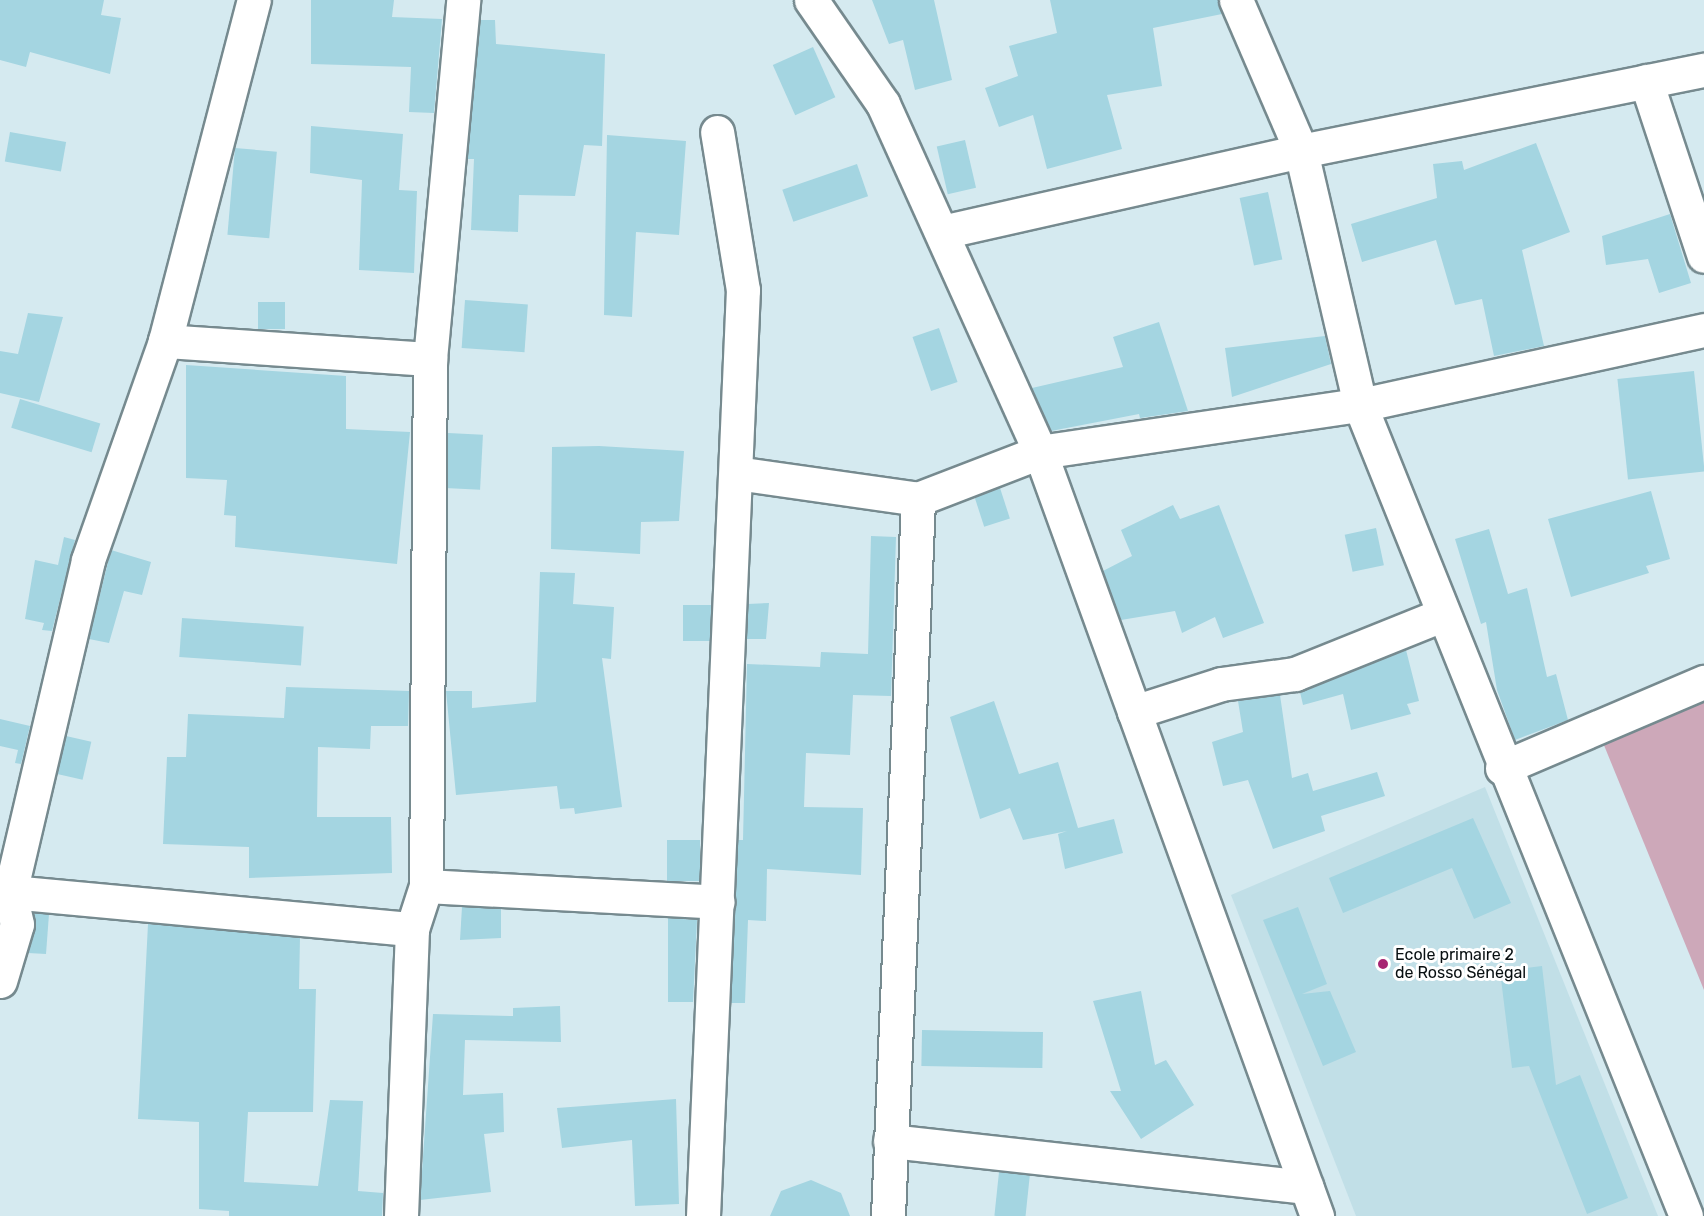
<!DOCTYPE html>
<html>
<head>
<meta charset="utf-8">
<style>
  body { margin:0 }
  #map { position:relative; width:1704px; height:1216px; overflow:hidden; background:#d5eaf0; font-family:Rubik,sans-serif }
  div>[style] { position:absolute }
  .built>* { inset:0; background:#c1dfe7 }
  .green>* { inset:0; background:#cda8b9 }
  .building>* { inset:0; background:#a4d5e1; transform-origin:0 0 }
  .roads { filter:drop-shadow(2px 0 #768a8f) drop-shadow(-2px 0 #768a8f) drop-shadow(0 2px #768a8f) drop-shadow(0 -2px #768a8f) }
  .minor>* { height:33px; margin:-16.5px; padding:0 16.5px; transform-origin:16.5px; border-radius:16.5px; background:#fff }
  .dots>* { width:16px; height:16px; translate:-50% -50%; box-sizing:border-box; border:3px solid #fff; border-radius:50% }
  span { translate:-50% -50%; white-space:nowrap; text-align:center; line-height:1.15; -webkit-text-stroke:6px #fff; paint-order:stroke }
  .poi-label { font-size:16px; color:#080f11 }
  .left { translate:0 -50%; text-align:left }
</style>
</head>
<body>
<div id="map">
  <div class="built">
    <div style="clip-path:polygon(1485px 787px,1658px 1216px,1356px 1216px,1231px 895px)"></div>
  </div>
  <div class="green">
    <div style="clip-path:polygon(1704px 686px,1704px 990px,1599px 733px)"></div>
  </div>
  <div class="building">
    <div style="clip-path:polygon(0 0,104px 0,101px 15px,121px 18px,110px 74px,30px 52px,26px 67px,0 60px)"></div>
    <div style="clip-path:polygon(311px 0,394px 0,392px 17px,442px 19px,434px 113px,409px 112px,411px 67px,311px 64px)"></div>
    <div style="clip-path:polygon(872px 0,934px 0,952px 80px,915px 90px,903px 40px,889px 44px)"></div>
    <div style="clip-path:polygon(1050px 0,1218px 0,1222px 14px,1153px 28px,1162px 86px,1107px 95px,1122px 149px,1047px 169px,1033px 115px,999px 127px,985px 88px,1018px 76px,1009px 46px,1057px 33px)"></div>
    <div style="clip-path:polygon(480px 20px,495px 20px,496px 44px,605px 54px,602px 146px,584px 145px,575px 196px,519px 195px,518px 232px,471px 230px,474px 159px,467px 159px)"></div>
    <div style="left:813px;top:47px;width:55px;height:44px;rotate:66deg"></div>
    <div style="clip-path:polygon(311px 126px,403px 134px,399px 190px,417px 191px,414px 273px,359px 270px,362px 180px,310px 173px)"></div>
    <div style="left:10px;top:132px;width:57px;height:30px;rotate:10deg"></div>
    <div style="clip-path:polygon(607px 135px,686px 141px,679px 235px,636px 232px,632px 317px,604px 315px)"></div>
    <div style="left:965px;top:140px;width:49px;height:29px;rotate:77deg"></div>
    <div style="clip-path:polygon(1536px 143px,1570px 232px,1522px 250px,1544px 346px,1494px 356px,1482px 299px,1455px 305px,1436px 240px,1362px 262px,1351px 224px,1437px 198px,1433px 164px,1462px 161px,1464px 170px)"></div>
    <div style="left:235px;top:148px;width:42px;height:87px;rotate:5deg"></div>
    <div style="left:857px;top:164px;width:34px;height:79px;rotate:71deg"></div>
    <div style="left:1268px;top:192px;width:69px;height:29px;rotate:78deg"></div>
    <div style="clip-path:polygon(1670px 214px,1691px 283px,1659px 293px,1648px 259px,1606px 265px,1602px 236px)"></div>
    <div style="left:465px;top:300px;width:63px;height:48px;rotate:4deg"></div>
    <div style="left:258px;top:302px;width:27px;height:27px"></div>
    <div style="clip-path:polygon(28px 313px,63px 317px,39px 402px,0 393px,0 351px,18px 354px)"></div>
    <div style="clip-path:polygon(1159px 322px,1188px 411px,1140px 418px,1139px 414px,1051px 431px,1032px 388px,1123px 367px,1113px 337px)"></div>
    <div style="left:939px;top:328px;width:57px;height:28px;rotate:71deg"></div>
    <div style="clip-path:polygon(1325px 336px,1331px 364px,1232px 397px,1225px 348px)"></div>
    <div style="clip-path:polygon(186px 365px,346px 376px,346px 429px,410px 432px,397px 564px,235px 547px,236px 516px,224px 515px,227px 480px,186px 478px)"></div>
    <div style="left:1694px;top:371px;width:101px;height:77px;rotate:84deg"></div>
    <div style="left:20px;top:399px;width:84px;height:30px;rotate:17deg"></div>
    <div style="left:448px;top:433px;width:35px;height:55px;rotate:3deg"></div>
    <div style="clip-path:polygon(599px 446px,684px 451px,679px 521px,641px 522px,640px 554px,551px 549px,552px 447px)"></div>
    <div style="left:1000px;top:488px;width:32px;height:27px;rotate:72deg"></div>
    <div style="clip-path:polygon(1651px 491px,1670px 559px,1646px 566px,1649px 573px,1571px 597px,1548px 519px)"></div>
    <div style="clip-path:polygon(1173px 505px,1180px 519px,1219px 505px,1264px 623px,1223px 638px,1215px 617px,1182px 633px,1175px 611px,1121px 620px,1103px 571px,1132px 556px,1121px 530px)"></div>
    <div style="left:1376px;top:528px;width:38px;height:32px;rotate:78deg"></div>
    <div style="clip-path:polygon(1489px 529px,1508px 594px,1527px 588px,1547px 677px,1556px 674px,1568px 720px,1515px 740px,1497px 690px,1486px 622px,1481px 624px,1455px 539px)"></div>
    <div style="clip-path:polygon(871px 536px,896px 537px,891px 696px,853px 695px,850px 755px,806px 753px,804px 807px,863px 808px,861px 875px,767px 869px,766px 921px,748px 920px,745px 1003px,731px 1003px,738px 840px,743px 840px,747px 664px,820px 667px,821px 652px,868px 654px)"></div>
    <div style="clip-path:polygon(64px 537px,75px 540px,52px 631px,42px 630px,44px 623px,25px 619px,35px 560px,58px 565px)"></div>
    <div style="clip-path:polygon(111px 550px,151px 562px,142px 595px,124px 591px,109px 643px,89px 639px)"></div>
    <div style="clip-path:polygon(540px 572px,575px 573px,573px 604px,614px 607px,611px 659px,602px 658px,622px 807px,575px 814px,574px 808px,560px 809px,557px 786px,456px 795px,446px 691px,472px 691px,472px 708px,536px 702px)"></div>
    <div style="clip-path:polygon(769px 603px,766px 639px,747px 639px,748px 604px)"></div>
    <div style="left:683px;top:605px;width:28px;height:36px"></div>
    <div style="left:182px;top:618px;width:122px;height:39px;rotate:4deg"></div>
    <div style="clip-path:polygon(1406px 650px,1419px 701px,1407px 704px,1411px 714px,1351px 730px,1343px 694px,1303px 705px,1300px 692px)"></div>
    <div style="clip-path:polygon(286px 687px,409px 691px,408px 726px,371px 726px,370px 749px,318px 747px,317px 817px,391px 817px,392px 873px,249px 878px,249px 847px,163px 844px,167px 757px,186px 757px,188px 714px,284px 718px)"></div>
    <div style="clip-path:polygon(1280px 695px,1292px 778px,1308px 773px,1313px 791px,1377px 772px,1385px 796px,1321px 816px,1325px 831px,1273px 849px,1248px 780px,1223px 786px,1212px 742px,1243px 732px,1238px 701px)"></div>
    <div style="clip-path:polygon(994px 701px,1019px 774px,1058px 762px,1078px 828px,1114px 819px,1123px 853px,1065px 869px,1058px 834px,1067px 831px,1023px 840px,1010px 808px,980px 819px,950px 717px)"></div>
    <div style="clip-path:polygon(0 719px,30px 726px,21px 764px,15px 763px,18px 750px,0 746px)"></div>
    <div style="left:66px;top:736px;width:26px;height:39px;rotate:13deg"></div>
    <div style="clip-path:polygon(1473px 818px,1511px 903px,1474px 919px,1452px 868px,1343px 913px,1329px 878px)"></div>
    <div style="left:667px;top:840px;width:33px;height:41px"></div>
    <div style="clip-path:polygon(462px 907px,501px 909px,501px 938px,460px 940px)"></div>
    <div style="clip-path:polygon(1298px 907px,1327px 984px,1302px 994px,1330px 991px,1356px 1052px,1323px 1066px,1263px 920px)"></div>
    <div style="clip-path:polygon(34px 913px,49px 914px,46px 954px,28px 953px)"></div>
    <div style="clip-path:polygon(668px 918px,697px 920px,693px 1002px,668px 1002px)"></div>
    <div style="clip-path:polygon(148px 924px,300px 937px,299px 989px,316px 989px,313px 1112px,248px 1112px,244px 1182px,318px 1186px,330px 1100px,363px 1101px,358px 1191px,383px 1193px,382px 1216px,229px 1216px,229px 1211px,199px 1209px,199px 1122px,138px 1119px)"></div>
    <div style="clip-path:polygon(1542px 966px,1556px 1085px,1580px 1075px,1628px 1198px,1587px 1214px,1529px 1066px,1512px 1068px,1500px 971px)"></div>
    <div style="clip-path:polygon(1141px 991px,1155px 1065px,1166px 1060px,1194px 1105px,1141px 1139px,1110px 1091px,1121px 1091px,1093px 1001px)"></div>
    <div style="clip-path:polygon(560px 1006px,561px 1042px,465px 1040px,463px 1095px,503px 1093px,504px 1132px,484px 1134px,491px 1192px,420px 1200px,433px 1014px,513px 1016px,513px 1008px)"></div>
    <div style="left:922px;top:1030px;width:121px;height:36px;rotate:1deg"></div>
    <div style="clip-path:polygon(676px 1099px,679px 1204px,635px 1206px,632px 1140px,562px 1148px,557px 1108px)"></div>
    <div style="left:999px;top:1172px;width:31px;height:44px;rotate:6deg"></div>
    <div style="clip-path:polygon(811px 1180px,841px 1193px,850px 1216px,770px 1216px,781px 1191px)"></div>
  </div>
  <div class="roads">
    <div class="minor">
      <div style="left:811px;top:0;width:126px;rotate:55.3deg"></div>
      <div style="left:883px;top:104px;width:382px;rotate:65.7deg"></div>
      <div style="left:1040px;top:452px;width:813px;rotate:70.07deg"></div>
      <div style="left:1236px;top:0;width:164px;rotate:66.7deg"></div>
      <div style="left:1301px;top:151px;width:261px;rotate:76.9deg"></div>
      <div style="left:1360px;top:405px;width:874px;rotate:68.1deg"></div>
      <div style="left:1646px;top:81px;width:184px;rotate:71.7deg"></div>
      <div style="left:942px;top:232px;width:368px;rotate:-12.7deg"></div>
      <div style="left:1301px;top:151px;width:411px;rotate:-11.4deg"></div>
      <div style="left:165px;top:341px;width:266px;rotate:3.9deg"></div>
      <div style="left:736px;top:473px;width:184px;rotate:8.1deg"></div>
      <div style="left:918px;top:499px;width:131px;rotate:-21.1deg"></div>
      <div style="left:1040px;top:452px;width:323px;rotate:-8.4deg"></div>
      <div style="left:1360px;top:405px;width:352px;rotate:-12.3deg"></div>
      <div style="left:1134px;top:712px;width:91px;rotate:-17.8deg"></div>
      <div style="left:1221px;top:684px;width:75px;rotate:-7.7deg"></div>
      <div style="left:1295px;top:674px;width:158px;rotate:-21.9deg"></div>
      <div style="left:1502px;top:768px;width:220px;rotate:-23.1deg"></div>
      <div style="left:426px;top:886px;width:292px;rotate:3.1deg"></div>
      <div style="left:0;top:891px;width:414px;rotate:5.3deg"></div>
      <div style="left:0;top:981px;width:59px;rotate:-73.4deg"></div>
      <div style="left:17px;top:924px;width:32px;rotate:-103deg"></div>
      <div style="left:10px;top:893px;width:342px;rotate:-76.8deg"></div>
      <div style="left:88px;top:560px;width:232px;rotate:-70.6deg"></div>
      <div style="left:165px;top:341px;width:352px;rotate:-75.4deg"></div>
      <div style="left:890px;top:1141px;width:419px;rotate:6.3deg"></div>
      <div style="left:401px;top:1216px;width:287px;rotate:-87.8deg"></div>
      <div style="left:412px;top:929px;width:45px;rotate:-72deg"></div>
      <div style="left:426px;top:886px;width:527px;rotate:-89.57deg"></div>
      <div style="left:430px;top:359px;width:361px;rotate:-84.7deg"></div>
      <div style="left:703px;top:1216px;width:927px;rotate:-87.53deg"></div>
      <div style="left:743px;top:290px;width:160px;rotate:-99.3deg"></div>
      <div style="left:888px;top:1216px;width:718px;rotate:-87.6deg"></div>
    </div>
  </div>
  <div class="dots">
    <div style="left:1383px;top:964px;background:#a72572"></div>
  </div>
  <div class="poi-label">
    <span class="left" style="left:1395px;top:964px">Ecole primaire 2<br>de Rosso Sénégal</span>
  </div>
</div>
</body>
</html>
